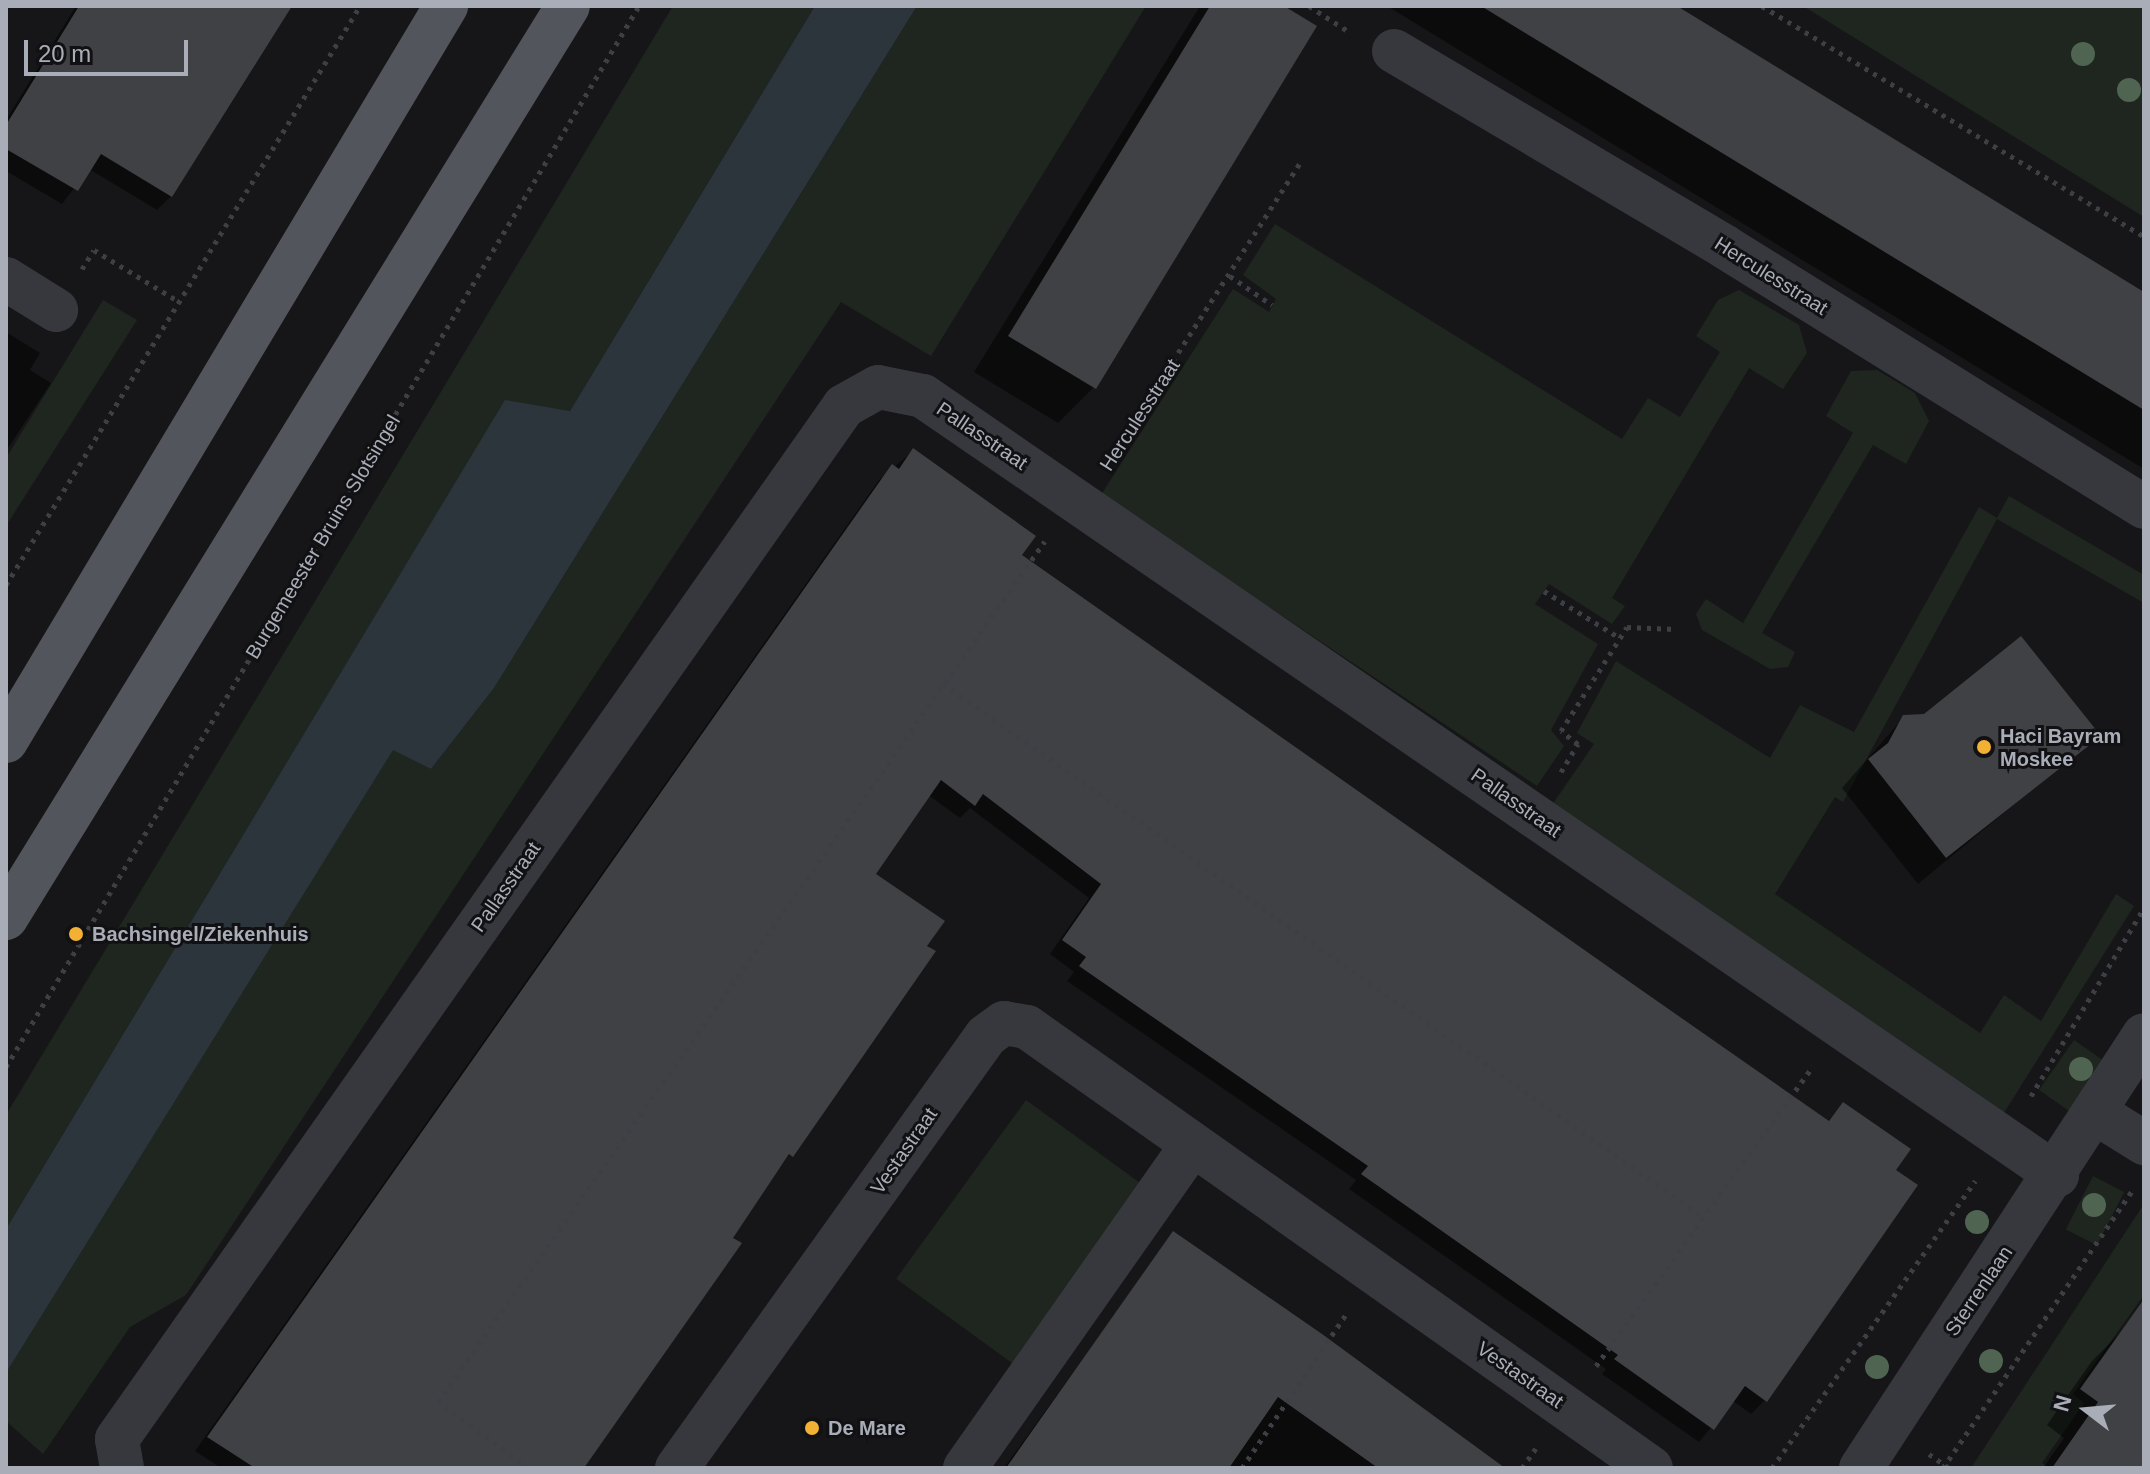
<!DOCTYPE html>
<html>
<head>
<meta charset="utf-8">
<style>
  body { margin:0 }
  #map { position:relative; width:2150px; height:1474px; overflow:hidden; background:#161618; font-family:Helvetica,sans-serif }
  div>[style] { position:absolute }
  .green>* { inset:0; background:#1e261f; transform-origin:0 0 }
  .water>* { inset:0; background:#2c353c }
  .shadow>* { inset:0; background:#0007 }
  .building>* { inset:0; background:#404145 }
  .path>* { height:5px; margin-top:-2.5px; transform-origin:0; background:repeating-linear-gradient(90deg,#3d3f44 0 4px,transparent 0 10px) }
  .minor>* { height:44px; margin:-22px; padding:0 22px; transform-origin:22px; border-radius:22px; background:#37383d }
  .major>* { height:44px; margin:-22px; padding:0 22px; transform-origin:22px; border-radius:22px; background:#53555c }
  .trees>* { width:24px; height:24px; margin:-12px; border-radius:50%; background:#506452 }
  .dots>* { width:22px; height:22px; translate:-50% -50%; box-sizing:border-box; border:4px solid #111113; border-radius:50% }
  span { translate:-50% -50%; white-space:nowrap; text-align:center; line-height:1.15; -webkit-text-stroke:6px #111113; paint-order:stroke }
  .street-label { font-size:20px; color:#a8adb8 }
  .poi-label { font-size:20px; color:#a8adb8; font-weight:700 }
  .left { translate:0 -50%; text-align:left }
  .frame { position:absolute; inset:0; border:8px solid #a8adb8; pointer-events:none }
  .north { position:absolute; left:2046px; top:1370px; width:80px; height:80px; -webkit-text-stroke:6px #111113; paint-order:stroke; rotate:286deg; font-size:22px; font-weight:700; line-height:32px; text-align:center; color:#a8adb8 }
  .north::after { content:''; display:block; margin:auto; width:28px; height:36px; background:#a8adb8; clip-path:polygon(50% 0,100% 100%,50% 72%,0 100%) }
  .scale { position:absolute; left:24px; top:40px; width:164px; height:36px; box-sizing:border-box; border:4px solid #a8adb8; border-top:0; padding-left:10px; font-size:24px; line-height:28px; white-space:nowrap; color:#a8adb8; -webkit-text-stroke:6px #111113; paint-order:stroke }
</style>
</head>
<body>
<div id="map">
  <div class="green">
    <div style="clip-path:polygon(673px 6px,815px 6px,570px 411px,505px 401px,6px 1229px,6px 1115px)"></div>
    <div style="clip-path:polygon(917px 6px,1146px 6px,931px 356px,841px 302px,186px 1295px,130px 1327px,43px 1454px,6px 1421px,6px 1373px,393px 749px,431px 769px,494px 688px)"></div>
    <div style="clip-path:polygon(1803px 6px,2144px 6px,2144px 217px)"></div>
    <div style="clip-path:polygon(1275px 224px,1622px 439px,1648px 398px,1680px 417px,1720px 352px,1696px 336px,1718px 300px,1739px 290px,1799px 325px,1807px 353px,1783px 389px,1749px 368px,1612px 598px,1625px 606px,1612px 624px,1549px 584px,1535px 604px,1598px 644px,1551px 730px,1564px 746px,1537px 786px,1101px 495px,1233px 289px,1269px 312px,1276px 299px,1243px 275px)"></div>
    <div style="clip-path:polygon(103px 300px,137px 320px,6px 526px,6px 458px)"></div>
    <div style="clip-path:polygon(1877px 370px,1915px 393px,1929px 421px,1906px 464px,1873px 445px,1762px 633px,1795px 652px,1788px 667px,1770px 669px,1702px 630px,1696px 614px,1706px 599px,1743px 623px,1853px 433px,1826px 416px,1851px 371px)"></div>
    <div style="clip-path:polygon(2009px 496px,2144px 575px,2144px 603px,1997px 519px,1843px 802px,1835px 797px,1775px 894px,1980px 1033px,2004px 995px,2041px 1021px,2116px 894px,2134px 906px,2002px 1116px,1552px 805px,1594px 744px,1577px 733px,1616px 661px,1770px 758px,1800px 705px,1854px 732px,1979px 507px,1997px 518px)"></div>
    <div style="left:2074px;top:1040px;width:38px;height:61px;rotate:35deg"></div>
    <div style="left:1026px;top:1100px;width:150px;height:221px;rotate:36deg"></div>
    <div style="left:2093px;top:1176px;width:35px;height:60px;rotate:27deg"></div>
    <div style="clip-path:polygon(2142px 1207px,2144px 1295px,2073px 1394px,2084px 1403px,2042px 1463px,2049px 1468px,1971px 1468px)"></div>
  </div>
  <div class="water">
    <div style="clip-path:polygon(815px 6px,917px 6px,494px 688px,431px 769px,393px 750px,6px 1373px,6px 1229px,505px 400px,570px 411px)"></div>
  </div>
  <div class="shadow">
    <div style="clip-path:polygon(76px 6px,289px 6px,171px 196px,157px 210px,89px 169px,62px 204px,6px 171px,6px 120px)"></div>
    <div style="clip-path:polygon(1200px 6px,1280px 6px,1094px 387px,1058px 423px,974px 372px)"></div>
    <div style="clip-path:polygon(1387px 6px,1673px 6px,2144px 294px,2144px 469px)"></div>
    <div style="clip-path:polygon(6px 332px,40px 353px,30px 370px,51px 383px,6px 451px)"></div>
    <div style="clip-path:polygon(913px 451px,1020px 555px,1827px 1122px,1843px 1104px,1893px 1170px,1765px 1400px,1751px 1414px,1733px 1401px,1699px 1442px,1602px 1374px,1606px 1369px,1349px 1189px,1356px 1180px,1067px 981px,1074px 972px,1050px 954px,1089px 898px,970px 808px,960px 818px,928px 795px,873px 874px,933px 952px,730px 1238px,581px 1468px,221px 1468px,195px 1451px,879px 480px)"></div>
    <div style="clip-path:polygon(1904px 717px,2098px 735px,1918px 884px,1842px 788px)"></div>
    <div style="clip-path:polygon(1173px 1234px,1503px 1468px,1004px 1468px)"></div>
    <div style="clip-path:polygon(2127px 1326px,2144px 1339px,2144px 1468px,2043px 1468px,2064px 1438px,2047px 1425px,2092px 1361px)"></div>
  </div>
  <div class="building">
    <div style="clip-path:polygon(79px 6px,292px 6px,172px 197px,101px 154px,78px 191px,6px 149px,6px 125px)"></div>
    <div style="clip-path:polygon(1210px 6px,1284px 6px,1317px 26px,1096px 389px,1008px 336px)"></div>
    <div style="clip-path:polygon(1481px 6px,1677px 6px,2144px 292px,2144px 410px)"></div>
    <div style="clip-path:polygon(913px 448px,1036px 536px,1022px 555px,1637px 987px,1829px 1121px,1843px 1102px,1911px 1149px,1896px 1170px,1918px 1185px,1767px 1402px,1745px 1386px,1714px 1430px,1614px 1359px,1618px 1355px,1361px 1174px,1368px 1166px,1079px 966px,1086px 957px,1062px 940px,1101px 884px,983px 794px,975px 806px,941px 780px,876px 874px,945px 921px,927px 946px,936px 951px,793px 1157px,789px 1154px,733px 1238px,742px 1243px,584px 1468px,255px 1468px,207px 1437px,892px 464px,899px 469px)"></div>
    <div style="clip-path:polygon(2021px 636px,2101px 736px,1946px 858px,1868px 759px,1888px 743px,1903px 715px,1924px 714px)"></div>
    <div style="clip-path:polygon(1173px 1231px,1322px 1334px,1505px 1468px,1378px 1468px,1278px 1397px,1229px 1468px,1006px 1468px)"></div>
    <div style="clip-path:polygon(2144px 1299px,2144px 1468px,2052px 1468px,2098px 1402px,2080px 1389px)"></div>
  </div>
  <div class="path">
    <div style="left:1309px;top:6px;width:46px;rotate:32.7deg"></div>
    <div style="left:1762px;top:6px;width:446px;rotate:31.1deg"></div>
    <div style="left:82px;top:269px;width:22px;rotate:-58deg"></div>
    <div style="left:94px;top:250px;width:100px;rotate:31.2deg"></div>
    <div style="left:1230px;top:276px;width:51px;rotate:34.6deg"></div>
    <div style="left:1108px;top:462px;width:355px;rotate:-57.3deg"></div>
    <div style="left:6px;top:585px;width:679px;rotate:-58.56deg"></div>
    <div style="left:1544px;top:591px;width:89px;rotate:31.7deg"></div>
    <div style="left:943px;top:684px;width:930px;rotate:35.02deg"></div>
    <div style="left:1561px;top:772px;width:33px;rotate:-59deg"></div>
    <div style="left:1578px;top:744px;width:21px;rotate:-143deg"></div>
    <div style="left:1561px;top:731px;width:123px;rotate:-57.6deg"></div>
    <div style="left:1627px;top:627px;width:49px;rotate:2.3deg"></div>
    <div style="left:6px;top:1067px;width:1235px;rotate:-59.18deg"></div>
    <div style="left:2031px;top:1096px;width:219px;rotate:-59deg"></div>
    <div style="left:1596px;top:1366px;width:370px;rotate:-54.1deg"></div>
    <div style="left:1929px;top:1454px;width:24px;rotate:35deg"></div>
    <div style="left:6px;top:1467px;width:1px;rotate:45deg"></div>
    <div style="left:529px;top:1468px;width:112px;rotate:-144deg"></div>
    <div style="left:438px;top:1402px;width:1053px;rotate:-54.82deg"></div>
    <div style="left:1242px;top:1468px;width:187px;rotate:-55.9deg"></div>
    <div style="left:1522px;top:1468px;width:24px;rotate:-55deg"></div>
    <div style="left:1772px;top:1468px;width:352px;rotate:-54.7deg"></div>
    <div style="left:1943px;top:1468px;width:335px;rotate:-55.7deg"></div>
  </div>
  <div class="minor">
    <div style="left:1394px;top:51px;width:385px;rotate:30.6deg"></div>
    <div style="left:1725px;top:247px;width:493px;rotate:31.8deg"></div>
    <div style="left:6px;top:279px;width:59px;rotate:31.8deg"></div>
    <div style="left:2096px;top:1113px;width:57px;rotate:32deg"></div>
    <div style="left:122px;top:1468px;width:29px;rotate:-100deg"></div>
    <div style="left:117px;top:1439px;width:1263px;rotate:-54.86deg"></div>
    <div style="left:844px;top:406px;width:39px;rotate:-29deg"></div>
    <div style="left:878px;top:387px;width:46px;rotate:11.3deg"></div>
    <div style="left:923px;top:396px;width:1376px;rotate:34.49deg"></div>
    <div style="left:677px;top:1468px;width:531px;rotate:-54.42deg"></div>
    <div style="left:986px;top:1036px;width:22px;rotate:-36deg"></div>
    <div style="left:1004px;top:1023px;width:23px;rotate:10deg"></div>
    <div style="left:1027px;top:1027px;width:764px;rotate:35.25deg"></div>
    <div style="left:965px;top:1468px;width:395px;rotate:-54.9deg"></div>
    <div style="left:1861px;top:1468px;width:517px;rotate:-56.83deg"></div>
  </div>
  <div class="major">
    <div style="left:6px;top:741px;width:857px;rotate:-59.09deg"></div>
    <div style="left:6px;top:918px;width:1071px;rotate:-58.36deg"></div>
  </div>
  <div class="trees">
    <div style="left:2083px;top:54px"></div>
    <div style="left:2129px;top:90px"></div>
    <div style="left:2081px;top:1069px"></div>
    <div style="left:2094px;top:1205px"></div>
    <div style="left:1977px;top:1222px"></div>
    <div style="left:1991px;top:1361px"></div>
    <div style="left:1877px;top:1367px"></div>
  </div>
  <div class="dots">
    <div style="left:1984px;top:747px;background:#f2b134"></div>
    <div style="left:76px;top:934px;background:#f2b134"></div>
    <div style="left:812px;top:1428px;background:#f2b134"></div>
  </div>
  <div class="street-label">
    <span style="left:1771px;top:276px;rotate:32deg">Herculesstraat</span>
    <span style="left:1140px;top:415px;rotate:-57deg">Herculesstraat</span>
    <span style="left:982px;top:436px;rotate:34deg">Pallasstraat</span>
    <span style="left:323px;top:537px;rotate:-59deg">Burgemeester Bruins Slotsingel</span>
    <span style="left:1516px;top:803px;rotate:35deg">Pallasstraat</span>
    <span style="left:506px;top:887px;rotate:-55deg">Pallasstraat</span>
    <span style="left:904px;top:1151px;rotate:-55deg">Vestastraat</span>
    <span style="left:1979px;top:1291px;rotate:-56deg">Sterrenlaan</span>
    <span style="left:1520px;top:1375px;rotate:35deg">Vestastraat</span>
  </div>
  <div class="poi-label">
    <span class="left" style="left:2000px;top:748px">Haci Bayram<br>Moskee</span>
    <span class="left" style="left:92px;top:934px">Bachsingel/Ziekenhuis</span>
    <span class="left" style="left:828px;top:1428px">De Mare</span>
  </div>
  <div class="frame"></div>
  <div class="north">N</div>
  <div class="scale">20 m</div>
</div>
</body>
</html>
